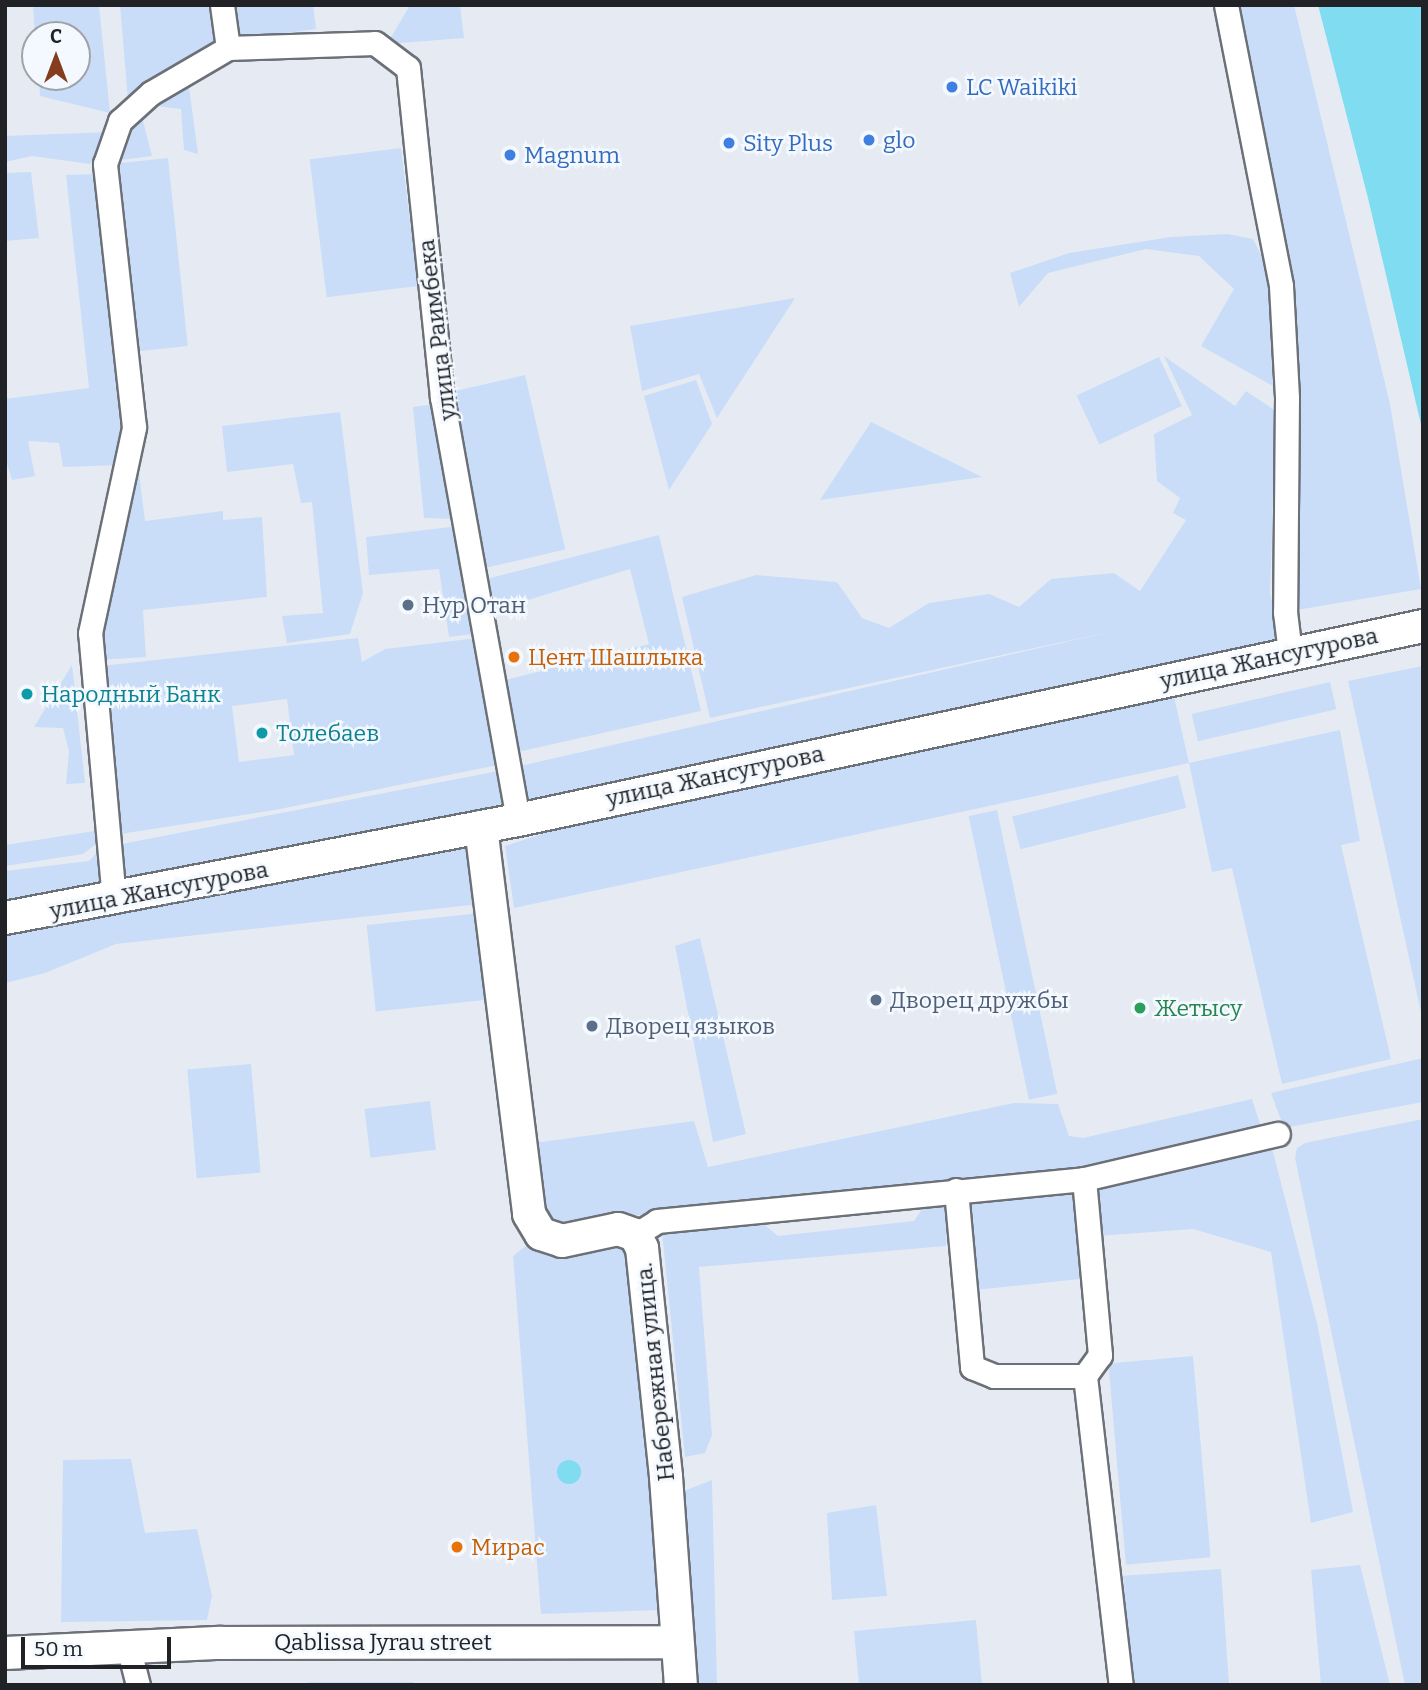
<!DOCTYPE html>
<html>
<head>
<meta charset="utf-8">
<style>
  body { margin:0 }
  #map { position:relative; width:1428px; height:1690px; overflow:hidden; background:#e6ebf3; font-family:Bitter,serif }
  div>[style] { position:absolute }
  .green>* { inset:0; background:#c9ddf8; transform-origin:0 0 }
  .water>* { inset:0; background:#80dcf0 }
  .round { border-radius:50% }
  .roads { filter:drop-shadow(2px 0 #6c7077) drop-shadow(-2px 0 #6c7077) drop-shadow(0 2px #6c7077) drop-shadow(0 -2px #6c7077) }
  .street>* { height:23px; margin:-11.5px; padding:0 11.5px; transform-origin:11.5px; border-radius:11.5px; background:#fff }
  .secondary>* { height:32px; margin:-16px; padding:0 16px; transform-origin:16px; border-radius:16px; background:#fff }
  .dots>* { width:19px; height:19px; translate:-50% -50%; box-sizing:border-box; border:4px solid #f4f9ff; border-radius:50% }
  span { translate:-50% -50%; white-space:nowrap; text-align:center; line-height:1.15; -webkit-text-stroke:5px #f4f9ff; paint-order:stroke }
  .shop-label { font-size:23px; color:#366cbe }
  .left { translate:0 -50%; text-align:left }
  .street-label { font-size:23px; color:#202225 }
  .service-label { font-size:23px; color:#4e5e75 }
  .food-label { font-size:23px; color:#c56008 }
  .culture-label { font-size:23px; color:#0d838f }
  .leisure-label { font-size:23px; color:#27864d }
  .frame { position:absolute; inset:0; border:7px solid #202225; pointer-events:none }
  .north { position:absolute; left:21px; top:21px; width:70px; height:70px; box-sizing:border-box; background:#f4f9ff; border:2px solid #9fa3a8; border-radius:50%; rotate:0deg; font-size:19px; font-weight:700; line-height:28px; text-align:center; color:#202225 }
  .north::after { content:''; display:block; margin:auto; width:24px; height:32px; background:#853d1f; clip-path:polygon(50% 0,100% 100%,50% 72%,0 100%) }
  .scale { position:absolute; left:21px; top:1637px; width:150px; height:32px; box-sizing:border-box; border:4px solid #202225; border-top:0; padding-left:9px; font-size:21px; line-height:24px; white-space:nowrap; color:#202225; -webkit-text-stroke:5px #f4f9ff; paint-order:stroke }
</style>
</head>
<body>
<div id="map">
  <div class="green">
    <div style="clip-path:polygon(33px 5px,99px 5px,110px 113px,40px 96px,39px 77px,77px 77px,77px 35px,35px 35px)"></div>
    <div style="clip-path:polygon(120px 5px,215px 5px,220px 43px,128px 101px)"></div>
    <div style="clip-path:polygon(229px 5px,313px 5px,316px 29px,233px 40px)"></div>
    <div style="clip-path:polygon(410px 5px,460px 5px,464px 38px,387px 44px)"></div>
    <div style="clip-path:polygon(1226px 5px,1294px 5px,1390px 404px,1421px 589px,1285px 612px,1287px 398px)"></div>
    <div style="clip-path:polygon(188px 79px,198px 154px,184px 150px,181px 109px,149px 105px)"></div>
    <div style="clip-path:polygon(140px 109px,152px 156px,113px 161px)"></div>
    <div style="clip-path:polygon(109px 132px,90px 164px,32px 156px,5px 162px,5px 136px)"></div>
    <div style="left:401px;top:148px;width:139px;height:92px;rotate:83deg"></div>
    <div style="left:168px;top:158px;width:189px;height:55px;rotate:84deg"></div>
    <div style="clip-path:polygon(31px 172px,39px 238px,5px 241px,5px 173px)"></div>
    <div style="clip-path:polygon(97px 174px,124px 397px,121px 465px,63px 467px,59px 443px,28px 441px,35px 476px,12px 480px,5px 457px,5px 399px,89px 388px,66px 175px)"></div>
    <div style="clip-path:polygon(1228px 234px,1253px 239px,1270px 273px,1273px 386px,1201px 346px,1234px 289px,1199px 256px,1146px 249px,1048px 273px,1019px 307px,1010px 273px,1069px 253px,1171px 237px)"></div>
    <div style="clip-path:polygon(795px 298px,717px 418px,699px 374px,642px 391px,630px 326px)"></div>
    <div style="clip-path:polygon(1164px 356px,1235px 406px,1246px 391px,1276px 411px,1270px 594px,1285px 646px,5px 913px,5px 871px,89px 861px,101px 848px,498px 771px,1118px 630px,710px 718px,682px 597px,756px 575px,837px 582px,862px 618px,889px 628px,929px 603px,989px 594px,1019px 607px,1051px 579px,1114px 573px,1140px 591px,1186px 520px,1173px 513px,1180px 498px,1157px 481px,1154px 434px,1192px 415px)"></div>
    <div style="left:1159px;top:357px;width:54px;height:91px;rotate:65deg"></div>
    <div style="left:525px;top:375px;width:179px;height:86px;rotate:77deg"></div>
    <div style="clip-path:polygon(696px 380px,712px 424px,669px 490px,644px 396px)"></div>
    <div style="clip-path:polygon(435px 404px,454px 519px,424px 518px,413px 407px)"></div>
    <div style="clip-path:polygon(340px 412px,363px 593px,350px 634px,287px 643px,282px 616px,323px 613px,312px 502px,301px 503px,293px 464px,227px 472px,222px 426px)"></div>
    <div style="clip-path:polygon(871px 422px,982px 477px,820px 500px)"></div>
    <div style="clip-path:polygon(136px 448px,145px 521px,223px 511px,223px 520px,262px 517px,267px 597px,143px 610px,146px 657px,98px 660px,100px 614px)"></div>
    <div style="clip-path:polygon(459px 526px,481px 633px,449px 637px,439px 569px,369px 575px,366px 537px)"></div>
    <div style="clip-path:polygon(659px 535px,701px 711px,513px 753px,505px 680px,649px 644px,630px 569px,495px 610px,486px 579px)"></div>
    <div style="clip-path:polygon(evenodd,486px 637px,508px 763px,275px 810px,107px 836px,83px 854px,5px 866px,5px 845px,107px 829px,92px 667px,358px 638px,362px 662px,385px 649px,486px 637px,287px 699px,294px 755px,239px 762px,232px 706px,287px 699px)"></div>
    <div style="clip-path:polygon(72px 665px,85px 783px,66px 784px,69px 751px,63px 728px,34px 727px)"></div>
    <div style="clip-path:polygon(1423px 666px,1423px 1021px,1348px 681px)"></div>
    <div style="clip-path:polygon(1170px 679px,1189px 763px,1340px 730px,1360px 841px,1341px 845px,1391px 1059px,1282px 1084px,1232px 868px,1212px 872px,1189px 763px,514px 908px,505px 846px,750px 768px)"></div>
    <div style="left:1330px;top:682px;width:28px;height:142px;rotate:77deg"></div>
    <div style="left:1178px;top:775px;width:34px;height:171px;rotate:76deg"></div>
    <div style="left:997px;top:810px;width:290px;height:29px;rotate:78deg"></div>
    <div style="clip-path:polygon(481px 827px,489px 903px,116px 944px,45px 973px,5px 983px,5px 925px)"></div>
    <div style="left:480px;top:913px;width:87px;height:114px;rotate:84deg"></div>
    <div style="clip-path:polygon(700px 938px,746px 1134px,713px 1142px,675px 946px)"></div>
    <div style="clip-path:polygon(1423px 1058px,1423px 1102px,1284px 1128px,1271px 1093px)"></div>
    <div style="left:251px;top:1064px;width:109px;height:64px;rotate:85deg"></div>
    <div style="clip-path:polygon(1252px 1099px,1262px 1130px,1083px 1167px,548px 1225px,527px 1144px,694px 1121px,708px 1167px,1014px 1103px,1058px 1104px,1069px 1136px,1083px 1138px)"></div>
    <div style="left:430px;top:1101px;width:49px;height:66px;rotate:83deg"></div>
    <div style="clip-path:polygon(1423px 1119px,1423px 1685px,1405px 1685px,1295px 1158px,1297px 1148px,1305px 1143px)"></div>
    <div style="clip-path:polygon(1271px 1144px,1317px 1323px,1353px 1512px,1311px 1523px,1271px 1252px,1193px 1229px,1098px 1236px,1095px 1188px)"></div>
    <div style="left:1075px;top:1188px;width:91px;height:112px;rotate:84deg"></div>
    <div style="clip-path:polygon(930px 1198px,942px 1202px,948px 1215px,946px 1246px,699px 1267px,712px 1435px,705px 1453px,685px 1457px,662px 1232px,761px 1222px,778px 1236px,914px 1221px)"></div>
    <div style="clip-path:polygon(541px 1234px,635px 1235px,660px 1610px,541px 1614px,513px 1256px)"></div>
    <div style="left:1193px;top:1356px;width:202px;height:85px;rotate:85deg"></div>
    <div style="clip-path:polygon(131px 1459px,145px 1533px,197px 1529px,212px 1596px,207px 1620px,61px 1622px,63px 1460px)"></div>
    <div style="clip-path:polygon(712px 1480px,717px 1685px,691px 1685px,676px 1494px)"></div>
    <div style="clip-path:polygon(876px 1505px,887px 1596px,832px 1600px,827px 1513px)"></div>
    <div style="clip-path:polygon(1360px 1565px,1390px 1685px,1321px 1685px,1311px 1570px)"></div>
    <div style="left:1221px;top:1569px;width:116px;height:98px;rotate:86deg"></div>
    <div style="clip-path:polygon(976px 1620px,982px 1685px,859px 1685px,854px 1631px)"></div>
    <div style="left:308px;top:1682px;width:106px;height:4px"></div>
  </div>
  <div class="water">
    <div style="clip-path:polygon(1318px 5px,1423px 5px,1423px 433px,1368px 198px)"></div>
    <div class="round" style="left:557px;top:1460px;width:24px;height:24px"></div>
  </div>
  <div class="roads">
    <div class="street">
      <div style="left:222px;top:5px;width:43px;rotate:82.1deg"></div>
      <div style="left:228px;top:48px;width:147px;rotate:-1.9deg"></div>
      <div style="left:375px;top:43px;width:41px;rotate:37.1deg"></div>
      <div style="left:408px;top:68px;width:331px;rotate:84.1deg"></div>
      <div style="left:442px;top:397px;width:430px;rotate:79.8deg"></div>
      <div style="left:1226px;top:5px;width:286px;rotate:78.9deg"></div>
      <div style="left:1281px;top:286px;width:112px;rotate:86.9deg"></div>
      <div style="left:1287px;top:398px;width:214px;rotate:90.5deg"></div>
      <div style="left:1285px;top:612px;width:41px;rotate:83deg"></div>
      <div style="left:114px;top:900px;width:268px;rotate:-95.1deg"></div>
      <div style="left:90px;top:633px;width:211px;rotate:-77.9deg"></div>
      <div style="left:134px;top:427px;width:265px;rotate:-96.3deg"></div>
      <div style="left:105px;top:164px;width:46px;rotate:-70.8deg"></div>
      <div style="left:120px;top:121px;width:42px;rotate:-42.1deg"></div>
      <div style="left:151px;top:93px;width:89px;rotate:-30.3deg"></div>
      <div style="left:1084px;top:1179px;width:199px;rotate:-13.1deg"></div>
      <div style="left:956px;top:1190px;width:178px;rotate:84.8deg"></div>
      <div style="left:972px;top:1367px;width:24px;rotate:22deg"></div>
      <div style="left:994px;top:1376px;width:91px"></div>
      <div style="left:635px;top:1235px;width:26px;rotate:-32deg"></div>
      <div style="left:657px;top:1221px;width:429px;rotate:-5.6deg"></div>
      <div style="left:1084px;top:1179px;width:177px;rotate:84.8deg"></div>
      <div style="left:1100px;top:1355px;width:26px;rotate:126deg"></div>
      <div style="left:1085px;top:1376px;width:311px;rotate:83.4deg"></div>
      <div style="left:128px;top:1646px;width:40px;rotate:75.6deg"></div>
    </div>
    <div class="secondary">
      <div style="left:481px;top:827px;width:390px;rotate:82.9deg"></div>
      <div style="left:529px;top:1214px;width:23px;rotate:59deg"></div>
      <div style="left:541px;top:1234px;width:22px;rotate:18deg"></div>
      <div style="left:562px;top:1241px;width:57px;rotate:-12.1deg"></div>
      <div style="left:618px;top:1229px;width:18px;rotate:19deg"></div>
      <div style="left:635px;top:1235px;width:15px;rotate:62deg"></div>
      <div style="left:642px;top:1248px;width:230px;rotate:84deg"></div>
      <div style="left:666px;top:1477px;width:209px;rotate:85.9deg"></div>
      <div style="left:5px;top:918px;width:522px;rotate:-10.82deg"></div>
      <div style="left:518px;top:820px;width:926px;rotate:-12.1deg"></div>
      <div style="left:5px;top:1653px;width:216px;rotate:-2.7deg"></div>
      <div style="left:221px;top:1643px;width:456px;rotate:-0.1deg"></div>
    </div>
  </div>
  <div class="dots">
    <div style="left:952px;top:87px;background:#3f7fe0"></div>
    <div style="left:869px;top:140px;background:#3f7fe0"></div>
    <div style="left:729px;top:143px;background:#3f7fe0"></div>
    <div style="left:510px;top:155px;background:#3f7fe0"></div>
    <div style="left:408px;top:605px;background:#5c6f8a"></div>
    <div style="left:514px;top:657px;background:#e8710a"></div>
    <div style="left:27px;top:694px;background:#0f9aa8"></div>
    <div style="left:262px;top:733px;background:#0f9aa8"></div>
    <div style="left:876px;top:1000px;background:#5c6f8a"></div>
    <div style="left:1140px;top:1008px;background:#2e9e5b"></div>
    <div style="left:592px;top:1026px;background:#5c6f8a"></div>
    <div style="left:457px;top:1547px;background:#e8710a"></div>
  </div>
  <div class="shop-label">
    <span class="left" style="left:966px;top:87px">LC Waikiki</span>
    <span class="left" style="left:883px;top:140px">glo</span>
    <span class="left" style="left:743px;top:143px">Sity Plus</span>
    <span class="left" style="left:524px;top:155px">Magnum</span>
  </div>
  <div class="street-label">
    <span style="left:437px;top:330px;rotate:-97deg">улица Раимбека</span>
    <span style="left:1269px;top:658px;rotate:-12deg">улица Жансугурова</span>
    <span style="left:715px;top:776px;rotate:-12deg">улица Жансугурова</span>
    <span style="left:159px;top:890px;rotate:-11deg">улица Жансугурова</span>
    <span style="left:655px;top:1372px;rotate:-96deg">Набережная улица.</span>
    <span style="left:383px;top:1642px">Qablissa Jyrau street</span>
  </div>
  <div class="service-label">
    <span class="left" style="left:422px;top:605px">Нур Отан</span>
    <span class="left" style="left:890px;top:1000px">Дворец дружбы</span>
    <span class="left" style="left:606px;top:1026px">Дворец языков</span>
  </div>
  <div class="food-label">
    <span class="left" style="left:528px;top:657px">Цент Шашлыка</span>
    <span class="left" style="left:471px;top:1547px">Мирас</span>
  </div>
  <div class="culture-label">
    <span class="left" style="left:41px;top:694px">Народный Банк</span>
    <span class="left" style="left:276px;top:733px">Толебаев</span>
  </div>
  <div class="leisure-label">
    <span class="left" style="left:1154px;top:1008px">Жетысу</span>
  </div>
  <div class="frame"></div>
  <div class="north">С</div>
  <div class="scale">50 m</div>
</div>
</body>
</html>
